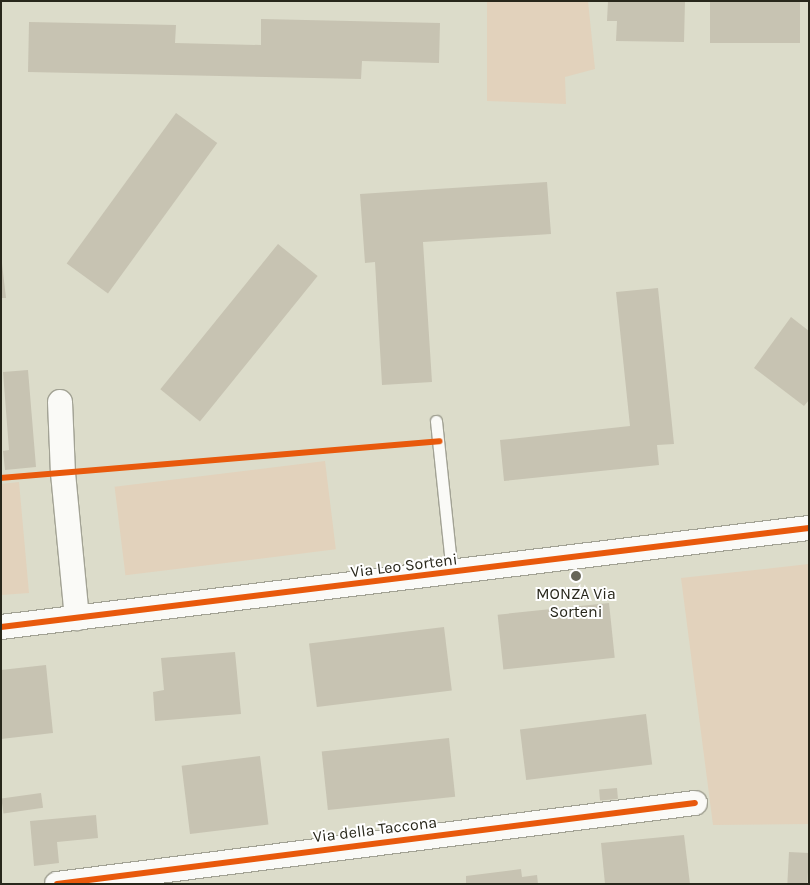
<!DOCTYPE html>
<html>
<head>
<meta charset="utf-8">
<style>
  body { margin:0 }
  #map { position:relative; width:810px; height:885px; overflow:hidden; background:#dcdcca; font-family:Karla,sans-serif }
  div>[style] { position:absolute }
  .green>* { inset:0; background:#e2d2bc; transform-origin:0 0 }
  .building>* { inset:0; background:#c7c3b2; transform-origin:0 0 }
  .roads { filter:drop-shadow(1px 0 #a2a294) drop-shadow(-1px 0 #a2a294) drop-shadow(0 1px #a2a294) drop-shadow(0 -1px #a2a294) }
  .service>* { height:11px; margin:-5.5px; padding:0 5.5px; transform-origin:5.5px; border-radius:5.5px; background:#fafaf7 }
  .minor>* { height:24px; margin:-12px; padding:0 12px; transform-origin:12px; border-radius:12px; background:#fafaf7 }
  .cycleway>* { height:6px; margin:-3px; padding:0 3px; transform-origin:3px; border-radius:3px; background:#e8590c }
  .dots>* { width:14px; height:14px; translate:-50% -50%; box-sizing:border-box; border:2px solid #fff; border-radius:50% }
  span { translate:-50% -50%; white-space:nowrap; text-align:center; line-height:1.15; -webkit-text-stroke:4px #fff; paint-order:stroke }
  .street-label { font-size:16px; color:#28271b }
  .poi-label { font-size:16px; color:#28271b }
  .frame { position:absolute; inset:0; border:2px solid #28271b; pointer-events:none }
</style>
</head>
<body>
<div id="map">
  <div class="green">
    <div style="clip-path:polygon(487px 1px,588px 1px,595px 69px,565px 77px,566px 104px,487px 101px)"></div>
    <div style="left:325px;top:461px;width:89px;height:212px;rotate:83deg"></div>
    <div style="clip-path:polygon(19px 482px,29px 593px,1px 595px,1px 484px)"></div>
    <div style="clip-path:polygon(809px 564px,809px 824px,713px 825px,681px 578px)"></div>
  </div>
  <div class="building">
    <div style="clip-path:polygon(608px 1px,685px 1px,684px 42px,616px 41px,617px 21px,607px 21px)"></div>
    <div style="left:710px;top:1px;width:90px;height:42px"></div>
    <div style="clip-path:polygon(261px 19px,440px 23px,439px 63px,362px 61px,361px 79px,28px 72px,29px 22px,176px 25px,175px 43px,261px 45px)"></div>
    <div style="left:176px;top:113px;width:51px;height:186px;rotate:36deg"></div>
    <div style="clip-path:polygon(547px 182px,551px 234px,423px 242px,432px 382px,382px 385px,375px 262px,365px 263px,360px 194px)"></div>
    <div style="left:278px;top:244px;width:51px;height:187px;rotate:39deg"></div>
    <div style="clip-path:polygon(1px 255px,6px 298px,1px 298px)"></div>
    <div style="clip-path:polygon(658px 288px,674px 444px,657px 445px,659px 465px,504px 481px,500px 440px,630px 426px,616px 292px)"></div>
    <div style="clip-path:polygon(791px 317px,809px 331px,809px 400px,804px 406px,754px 368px)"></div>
    <div style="clip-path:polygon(28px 370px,36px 467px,5px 470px,3px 451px,9px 450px,3px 372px)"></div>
    <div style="left:609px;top:603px;width:55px;height:112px;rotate:84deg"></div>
    <div style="left:444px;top:627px;width:64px;height:136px;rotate:83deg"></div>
    <div style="clip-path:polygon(235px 652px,241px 714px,155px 721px,153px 692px,164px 690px,161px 658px)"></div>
    <div style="clip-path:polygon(46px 665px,53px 733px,1px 739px,1px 670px)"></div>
    <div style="left:646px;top:714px;width:51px;height:127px;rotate:83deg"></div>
    <div style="left:449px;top:738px;width:59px;height:128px;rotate:84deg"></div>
    <div style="left:260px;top:756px;width:69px;height:79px;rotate:83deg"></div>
    <div style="left:617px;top:788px;width:11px;height:18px;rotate:85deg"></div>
    <div style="left:41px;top:793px;width:15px;height:40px;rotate:82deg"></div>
    <div style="clip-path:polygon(96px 815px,98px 838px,57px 842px,59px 863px,34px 866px,30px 821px)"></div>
    <div style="clip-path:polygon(684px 835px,690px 884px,605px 884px,601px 843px)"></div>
    <div style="left:789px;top:852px;width:20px;height:32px;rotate:3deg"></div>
    <div style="clip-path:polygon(521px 869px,522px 877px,537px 875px,538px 884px,466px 884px,466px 876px)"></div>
  </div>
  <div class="roads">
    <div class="service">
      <div style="left:436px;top:421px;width:154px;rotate:84deg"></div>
    </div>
    <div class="minor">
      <div style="left:60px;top:402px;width:71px;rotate:87.6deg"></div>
      <div style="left:63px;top:473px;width:146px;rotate:84.5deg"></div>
      <div style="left:1px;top:627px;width:814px;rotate:-6.99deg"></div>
      <div style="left:57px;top:884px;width:643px;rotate:-7.24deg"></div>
    </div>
  </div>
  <div class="cycleway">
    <div style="left:1px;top:478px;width:440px;rotate:-4.8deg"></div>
    <div style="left:1px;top:627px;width:814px;rotate:-6.99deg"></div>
    <div style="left:57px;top:884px;width:643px;rotate:-7.24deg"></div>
  </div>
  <div class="dots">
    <div style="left:576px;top:576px;background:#676658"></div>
  </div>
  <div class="street-label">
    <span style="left:404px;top:566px;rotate:-7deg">Via Leo Sorteni</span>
    <span style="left:375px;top:830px;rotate:-7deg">Via della Taccona</span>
  </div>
  <div class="poi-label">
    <span style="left:576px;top:603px">MONZA Via<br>Sorteni</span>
  </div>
  <div class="frame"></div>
</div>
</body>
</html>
